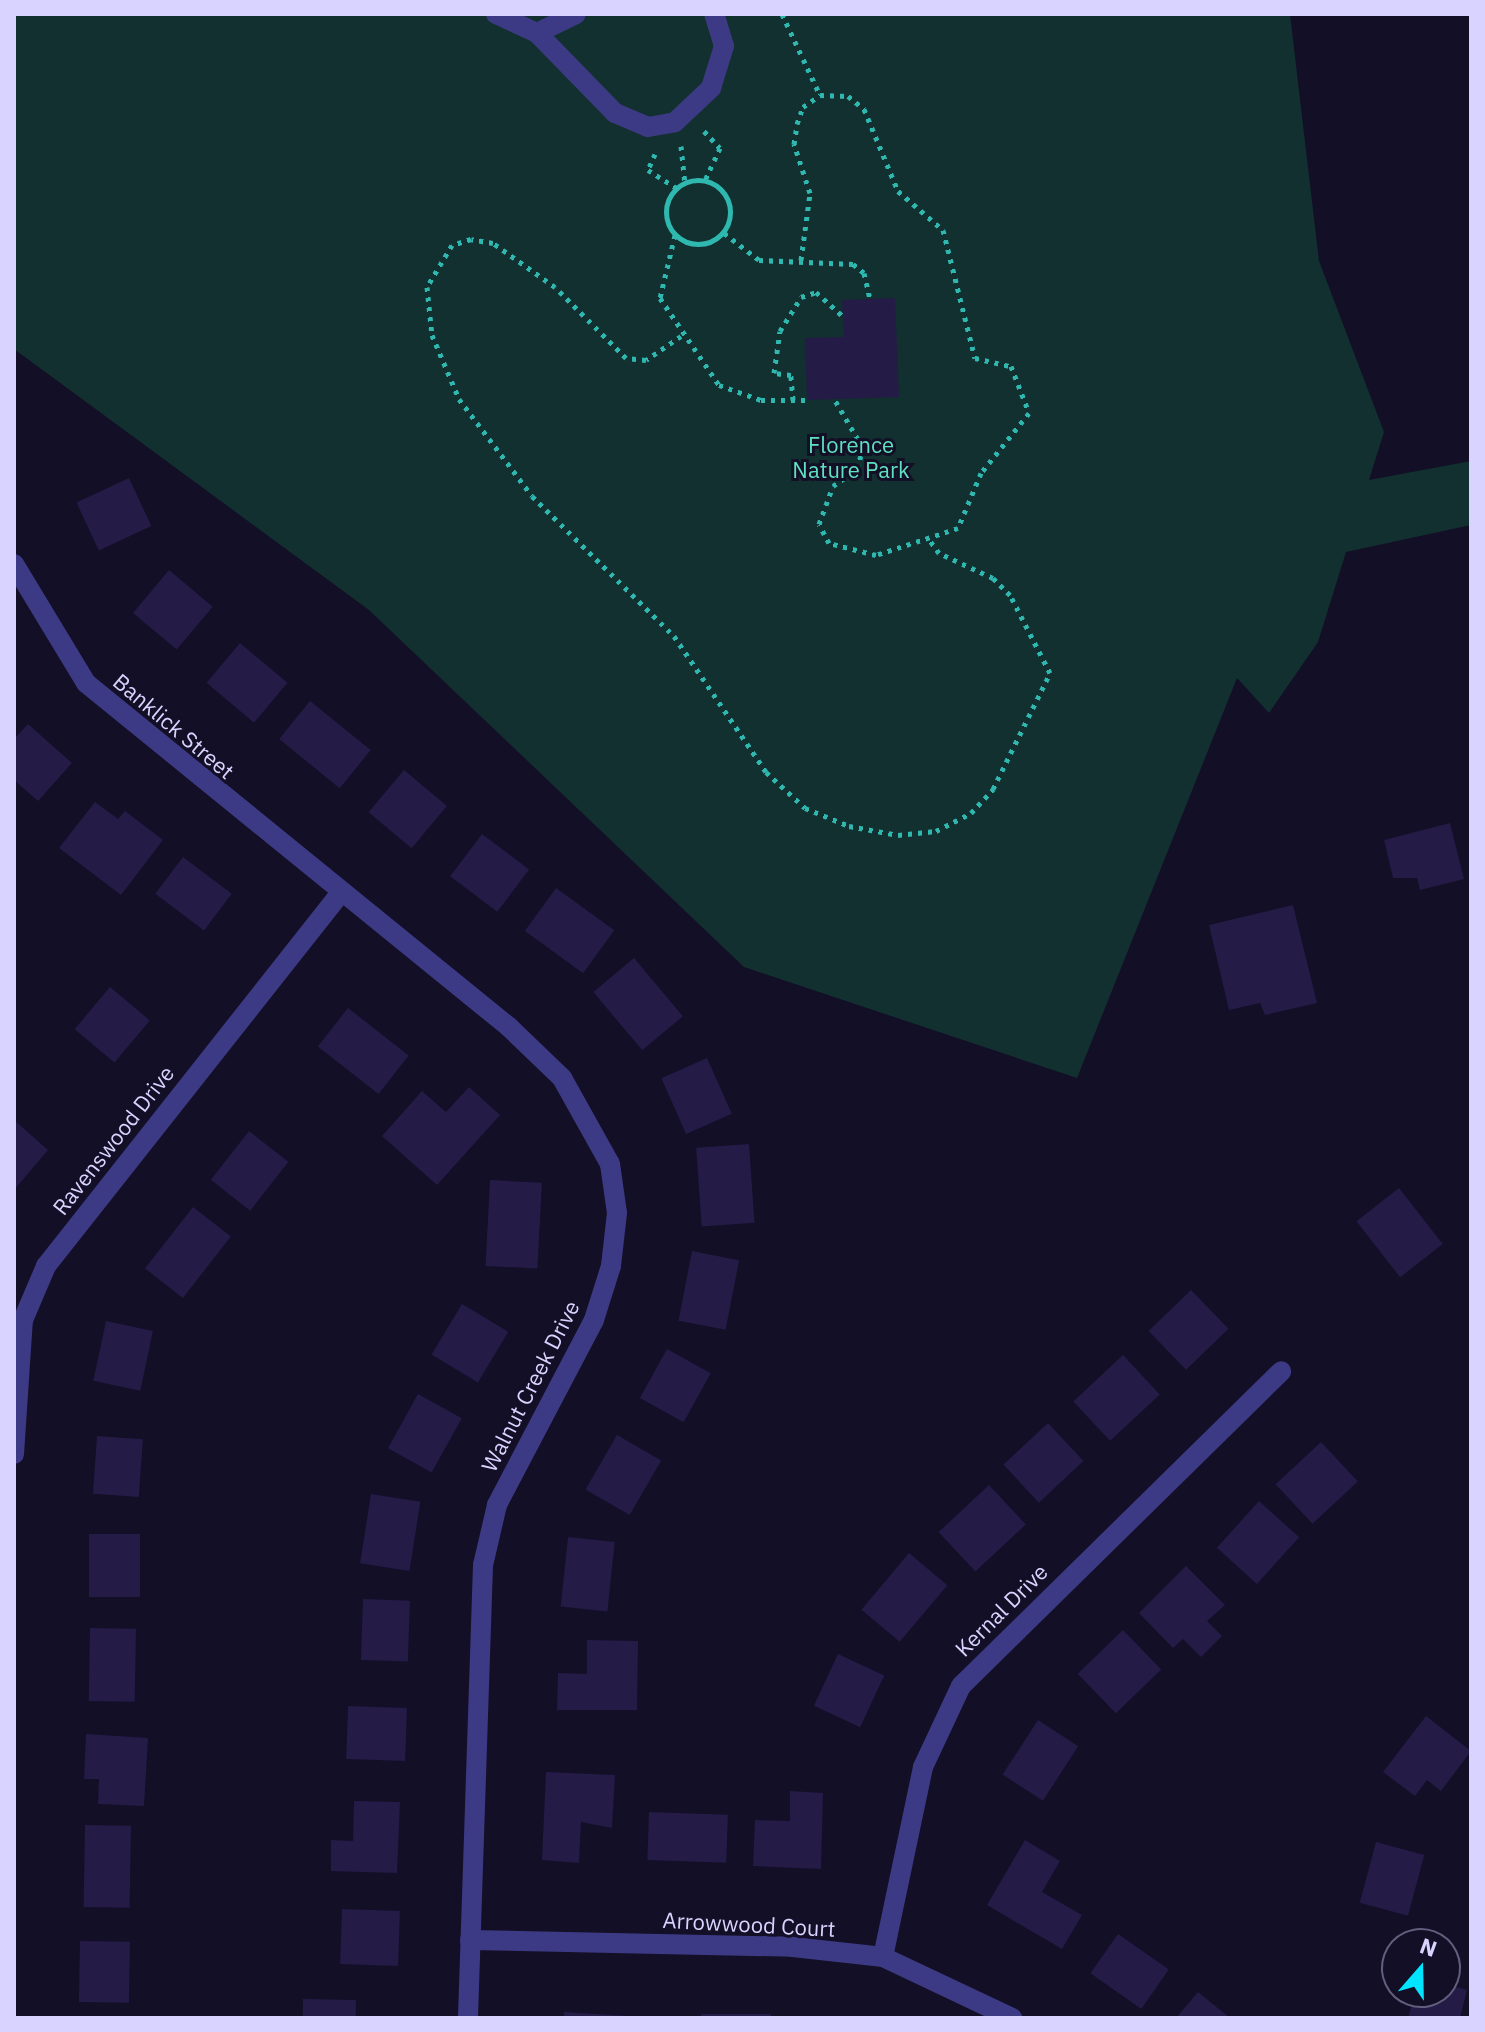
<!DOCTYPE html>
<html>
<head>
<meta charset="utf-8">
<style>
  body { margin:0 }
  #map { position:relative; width:1485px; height:2032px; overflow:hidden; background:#130f26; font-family:"IBM Plex Sans",sans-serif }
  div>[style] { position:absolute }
  .green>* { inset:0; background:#12302f }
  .building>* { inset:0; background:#241b47; transform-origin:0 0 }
  .path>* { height:5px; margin-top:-2.5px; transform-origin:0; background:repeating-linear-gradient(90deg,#2fb8b0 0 4px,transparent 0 10px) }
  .path>.ring { margin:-2.5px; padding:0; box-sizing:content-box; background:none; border:5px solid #2fb8b0; border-radius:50% }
  .minor>* { height:20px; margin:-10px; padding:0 10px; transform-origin:10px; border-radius:10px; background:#3d3a85 }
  span { translate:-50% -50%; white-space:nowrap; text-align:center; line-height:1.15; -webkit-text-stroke:6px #130f26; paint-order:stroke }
  .park-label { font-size:22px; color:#5fe0c0 }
  .street-label { font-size:22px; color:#d9d4ff }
  .frame { position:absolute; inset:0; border:16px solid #d9d4ff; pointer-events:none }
  .north { position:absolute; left:1381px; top:1928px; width:80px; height:80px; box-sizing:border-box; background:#130f26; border:2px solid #625e7d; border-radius:50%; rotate:20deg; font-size:22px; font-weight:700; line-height:32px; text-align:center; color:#d9d4ff }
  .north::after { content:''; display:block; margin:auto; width:28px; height:36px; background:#00e5ff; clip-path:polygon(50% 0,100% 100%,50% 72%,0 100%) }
</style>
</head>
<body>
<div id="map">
  <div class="green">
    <div style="clip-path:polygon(14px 14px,1290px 14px,1319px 261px,1384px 432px,1369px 480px,1471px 461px,1471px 525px,1346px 552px,1318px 642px,1269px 713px,1237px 678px,1077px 1078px,744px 967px,369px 610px,14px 349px)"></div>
  </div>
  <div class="building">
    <div style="clip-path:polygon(895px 298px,899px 397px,807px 400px,805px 338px,844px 337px,842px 300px)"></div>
    <div style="left:129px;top:478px;width:53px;height:58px;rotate:65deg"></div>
    <div style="left:169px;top:570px;width:57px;height:56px;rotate:40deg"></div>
    <div style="left:240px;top:643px;width:62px;height:52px;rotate:40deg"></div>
    <div style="left:310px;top:701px;width:78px;height:49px;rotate:39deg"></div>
    <div style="clip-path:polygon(28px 724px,72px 763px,38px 801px,14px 780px,14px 739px)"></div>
    <div style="left:404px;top:770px;width:56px;height:55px;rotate:40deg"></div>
    <div style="clip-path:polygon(95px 802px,118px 819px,125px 811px,163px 840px,121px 895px,59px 848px)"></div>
    <div style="clip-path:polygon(1450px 823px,1464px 879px,1420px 890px,1417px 878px,1393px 878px,1384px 840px)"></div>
    <div style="left:482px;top:834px;width:59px;height:53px;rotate:37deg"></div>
    <div style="left:183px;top:857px;width:61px;height:46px;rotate:37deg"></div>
    <div style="left:556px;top:888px;width:72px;height:53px;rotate:36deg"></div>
    <div style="clip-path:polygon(1293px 905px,1317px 1003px,1265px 1015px,1260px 1003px,1229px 1010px,1209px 925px)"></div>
    <div style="left:634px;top:958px;width:76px;height:53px;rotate:50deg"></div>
    <div style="left:110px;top:987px;width:52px;height:55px;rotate:40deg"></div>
    <div style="left:348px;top:1008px;width:77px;height:49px;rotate:38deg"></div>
    <div style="left:707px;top:1058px;width:61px;height:50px;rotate:66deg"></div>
    <div style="clip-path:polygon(469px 1087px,500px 1115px,437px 1185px,382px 1136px,422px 1091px,446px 1112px)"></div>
    <div style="clip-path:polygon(14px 1120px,48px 1150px,14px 1190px)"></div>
    <div style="left:249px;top:1131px;width:50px;height:62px;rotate:38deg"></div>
    <div style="left:749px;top:1144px;width:79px;height:53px;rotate:86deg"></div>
    <div style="left:490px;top:1180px;width:52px;height:86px;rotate:3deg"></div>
    <div style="left:1399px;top:1188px;width:71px;height:54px;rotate:52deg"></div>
    <div style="left:193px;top:1207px;width:48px;height:78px;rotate:38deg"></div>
    <div style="left:692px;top:1251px;width:48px;height:71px;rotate:11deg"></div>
    <div style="left:1191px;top:1290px;width:54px;height:59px;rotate:46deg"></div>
    <div style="left:462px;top:1304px;width:54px;height:59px;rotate:31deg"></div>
    <div style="left:106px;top:1321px;width:48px;height:61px;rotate:12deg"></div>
    <div style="left:667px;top:1349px;width:50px;height:56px;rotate:29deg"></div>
    <div style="left:1123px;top:1355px;width:54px;height:68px;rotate:47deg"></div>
    <div style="left:418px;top:1394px;width:50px;height:62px;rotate:29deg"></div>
    <div style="left:1048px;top:1423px;width:52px;height:61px;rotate:47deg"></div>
    <div style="left:617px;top:1435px;width:51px;height:63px;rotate:30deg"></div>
    <div style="left:97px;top:1436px;width:46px;height:58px;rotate:4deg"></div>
    <div style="left:1321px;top:1442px;width:54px;height:62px;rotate:47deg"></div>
    <div style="left:989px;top:1485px;width:54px;height:69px;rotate:47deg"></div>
    <div style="left:371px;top:1494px;width:50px;height:70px;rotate:9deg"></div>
    <div style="left:1259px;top:1501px;width:54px;height:63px;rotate:42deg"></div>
    <div style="left:89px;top:1534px;width:51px;height:63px"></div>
    <div style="left:568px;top:1537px;width:47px;height:70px;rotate:6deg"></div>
    <div style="left:909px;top:1553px;width:50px;height:74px;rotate:40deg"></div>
    <div style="clip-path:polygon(1186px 1566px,1225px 1605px,1207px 1621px,1222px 1636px,1201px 1657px,1183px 1639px,1173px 1648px,1139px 1613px)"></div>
    <div style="left:363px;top:1599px;width:47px;height:61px;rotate:2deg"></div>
    <div style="left:90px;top:1628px;width:46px;height:73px;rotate:1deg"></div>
    <div style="left:1123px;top:1630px;width:55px;height:63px;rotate:46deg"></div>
    <div style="clip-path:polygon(587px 1640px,638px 1641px,637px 1710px,557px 1710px,558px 1673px,587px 1674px)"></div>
    <div style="left:838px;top:1654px;width:51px;height:57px;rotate:25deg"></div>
    <div style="left:348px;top:1706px;width:59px;height:53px;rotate:2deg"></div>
    <div style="clip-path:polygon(1426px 1716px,1471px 1751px,1441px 1791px,1427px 1780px,1415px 1796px,1383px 1772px)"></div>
    <div style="left:1038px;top:1720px;width:48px;height:65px;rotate:33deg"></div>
    <div style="clip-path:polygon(86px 1734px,148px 1738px,144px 1806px,98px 1804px,99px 1779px,84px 1779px)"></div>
    <div style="clip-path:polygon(546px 1772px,615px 1775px,612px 1828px,581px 1822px,579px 1863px,542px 1860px)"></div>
    <div style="clip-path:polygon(790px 1791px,823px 1793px,821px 1869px,753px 1866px,755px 1820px,790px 1821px)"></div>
    <div style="clip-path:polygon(354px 1801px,400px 1802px,397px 1873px,331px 1871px,331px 1840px,353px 1841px)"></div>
    <div style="left:649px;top:1812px;width:79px;height:48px;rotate:2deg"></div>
    <div style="left:85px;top:1825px;width:46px;height:82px;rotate:1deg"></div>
    <div style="clip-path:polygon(1025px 1840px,1060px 1861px,1042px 1892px,1082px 1915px,1062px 1949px,987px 1905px)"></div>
    <div style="left:1376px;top:1842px;width:50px;height:63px;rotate:15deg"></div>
    <div style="left:342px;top:1909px;width:58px;height:55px;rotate:2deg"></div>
    <div style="left:1118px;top:1934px;width:62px;height:48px;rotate:35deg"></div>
    <div style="left:80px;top:1941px;width:50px;height:61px;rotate:1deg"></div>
    <div style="clip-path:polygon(1445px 1984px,1467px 1990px,1460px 2018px,1408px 2018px,1415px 1992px,1445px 1992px)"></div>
    <div style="clip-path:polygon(1198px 1992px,1230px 2018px,1176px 2018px)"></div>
    <div style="left:303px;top:1999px;width:53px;height:19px;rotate:1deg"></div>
    <div style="clip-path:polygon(564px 2012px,628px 2016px,628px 2018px,564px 2018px)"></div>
    <div style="left:701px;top:2014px;width:70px;height:4px"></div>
  </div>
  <div class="path">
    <div style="left:782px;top:14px;width:89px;rotate:64.9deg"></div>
    <div style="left:704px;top:131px;width:23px;rotate:47deg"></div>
    <div style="left:720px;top:148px;width:35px;rotate:115deg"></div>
    <div style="left:681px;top:146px;width:37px;rotate:84deg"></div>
    <div style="left:655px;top:154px;width:17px;rotate:114deg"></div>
    <div style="left:648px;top:170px;width:34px;rotate:32deg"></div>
    <div class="ring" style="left:666px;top:180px;width:59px;height:59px"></div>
    <div style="left:724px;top:233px;width:44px;rotate:37.6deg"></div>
    <div style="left:759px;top:260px;width:94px;rotate:2.4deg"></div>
    <div style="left:853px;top:264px;width:14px;rotate:39deg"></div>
    <div style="left:864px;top:273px;width:27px;rotate:77deg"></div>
    <div style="left:675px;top:235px;width:65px;rotate:103.4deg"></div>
    <div style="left:660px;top:298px;width:105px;rotate:55.9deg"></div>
    <div style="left:719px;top:385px;width:45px;rotate:19.7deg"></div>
    <div style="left:761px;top:400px;width:46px"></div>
    <div style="left:801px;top:260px;width:68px;rotate:-82.3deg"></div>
    <div style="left:810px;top:193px;width:52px;rotate:-108.1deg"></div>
    <div style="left:794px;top:144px;width:20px;rotate:-81deg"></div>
    <div style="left:797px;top:124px;width:18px;rotate:-71deg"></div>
    <div style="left:803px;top:107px;width:21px;rotate:-35deg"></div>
    <div style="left:820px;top:95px;width:28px;rotate:2deg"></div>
    <div style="left:848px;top:96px;width:21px;rotate:39deg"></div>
    <div style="left:864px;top:109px;width:89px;rotate:67.5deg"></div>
    <div style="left:898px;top:191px;width:60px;rotate:40.9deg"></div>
    <div style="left:943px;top:230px;width:132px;rotate:76deg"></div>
    <div style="left:975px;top:358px;width:37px;rotate:13deg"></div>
    <div style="left:1011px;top:366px;width:50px;rotate:69deg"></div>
    <div style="left:1029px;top:413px;width:77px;rotate:128.7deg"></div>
    <div style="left:981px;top:473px;width:60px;rotate:112.7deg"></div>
    <div style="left:958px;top:528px;width:86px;rotate:161.8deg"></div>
    <div style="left:876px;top:555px;width:49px;rotate:-165.7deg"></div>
    <div style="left:829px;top:543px;width:21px;rotate:-118deg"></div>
    <div style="left:819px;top:524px;width:40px;rotate:-69.8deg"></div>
    <div style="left:833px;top:486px;width:29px;rotate:-35deg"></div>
    <div style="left:857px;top:469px;width:22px;rotate:-74deg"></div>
    <div style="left:863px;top:448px;width:56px;rotate:-120.3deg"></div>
    <div style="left:681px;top:336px;width:42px;rotate:145.6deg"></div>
    <div style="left:646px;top:360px;width:20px;rotate:-174deg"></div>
    <div style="left:626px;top:358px;width:100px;rotate:-135deg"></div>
    <div style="left:555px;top:287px;width:76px;rotate:-144.6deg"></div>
    <div style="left:493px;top:243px;width:22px;rotate:-170deg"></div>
    <div style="left:471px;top:239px;width:20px;rotate:162deg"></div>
    <div style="left:452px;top:245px;width:49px;rotate:120.8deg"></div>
    <div style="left:427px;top:287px;width:48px;rotate:84.1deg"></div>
    <div style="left:432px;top:335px;width:69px;rotate:67.1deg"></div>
    <div style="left:459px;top:399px;width:121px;rotate:53deg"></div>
    <div style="left:532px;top:496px;width:199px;rotate:44.6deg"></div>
    <div style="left:674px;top:636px;width:164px;rotate:55.9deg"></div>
    <div style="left:766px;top:772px;width:53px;rotate:42.7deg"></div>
    <div style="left:805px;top:808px;width:48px;rotate:22.2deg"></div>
    <div style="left:849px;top:826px;width:50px;rotate:10.4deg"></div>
    <div style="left:898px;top:835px;width:38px;rotate:-6deg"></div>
    <div style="left:936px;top:831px;width:39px;rotate:-27deg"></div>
    <div style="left:971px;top:813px;width:33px;rotate:-47deg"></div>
    <div style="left:993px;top:789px;width:129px;rotate:-63.8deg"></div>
    <div style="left:1050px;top:673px;width:88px;rotate:-117.1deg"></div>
    <div style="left:1010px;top:595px;width:24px;rotate:-135deg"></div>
    <div style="left:993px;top:578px;width:60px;rotate:-155.2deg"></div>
    <div style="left:939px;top:553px;width:19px;rotate:-126deg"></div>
    <div style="left:793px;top:400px;width:25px;rotate:-95deg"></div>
    <div style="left:791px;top:375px;width:17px;rotate:-173deg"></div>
    <div style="left:774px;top:373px;width:42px;rotate:-81.9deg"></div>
    <div style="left:780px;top:331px;width:40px;rotate:-58deg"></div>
    <div style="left:801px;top:297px;width:16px;rotate:-18deg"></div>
    <div style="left:816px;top:292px;width:36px;rotate:42deg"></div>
  </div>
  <div class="minor">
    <div style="left:496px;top:14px;width:45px;rotate:24.9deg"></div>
    <div style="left:537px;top:33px;width:43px;rotate:-26deg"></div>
    <div style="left:537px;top:33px;width:112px;rotate:45.7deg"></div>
    <div style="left:615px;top:113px;width:36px;rotate:23deg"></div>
    <div style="left:648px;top:127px;width:27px;rotate:-10deg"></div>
    <div style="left:675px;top:122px;width:50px;rotate:-43.4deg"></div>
    <div style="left:711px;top:88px;width:44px;rotate:-72.8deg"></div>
    <div style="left:724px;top:46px;width:34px;rotate:-107deg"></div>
    <div style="left:14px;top:564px;width:139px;rotate:58.8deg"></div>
    <div style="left:86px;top:683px;width:545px;rotate:39.12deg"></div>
    <div style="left:509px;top:1027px;width:74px;rotate:43.9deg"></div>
    <div style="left:562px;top:1078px;width:98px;rotate:60.8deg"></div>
    <div style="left:610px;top:1164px;width:49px;rotate:81.9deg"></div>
    <div style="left:617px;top:1213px;width:53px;rotate:96.5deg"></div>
    <div style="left:611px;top:1266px;width:57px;rotate:107.5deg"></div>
    <div style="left:594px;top:1320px;width:209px;rotate:117.7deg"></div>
    <div style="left:497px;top:1505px;width:62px;rotate:103.1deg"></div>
    <div style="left:483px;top:1565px;width:453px;rotate:91.9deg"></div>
    <div style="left:14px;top:1454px;width:134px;rotate:-86.2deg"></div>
    <div style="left:23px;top:1320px;width:59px;rotate:-66.9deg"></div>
    <div style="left:46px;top:1266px;width:474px;rotate:-51.7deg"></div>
    <div style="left:470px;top:1940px;width:323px;rotate:1.2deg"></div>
    <div style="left:793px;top:1947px;width:91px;rotate:6.3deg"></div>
    <div style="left:883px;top:1957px;width:143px;rotate:25.3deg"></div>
    <div style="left:883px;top:1957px;width:194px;rotate:-78.1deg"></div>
    <div style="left:923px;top:1767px;width:89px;rotate:-64.9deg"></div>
    <div style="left:961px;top:1686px;width:449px;rotate:-44.5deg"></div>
  </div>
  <div class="park-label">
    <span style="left:851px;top:457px">Florence<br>Nature Park</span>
  </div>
  <div class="street-label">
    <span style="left:174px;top:726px;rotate:40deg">Banklick Street</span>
    <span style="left:113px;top:1140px;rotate:-52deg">Ravenswood Drive</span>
    <span style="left:530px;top:1386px;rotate:-63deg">Walnut Creek Drive</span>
    <span style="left:1001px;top:1610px;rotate:-45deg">Kernal Drive</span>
    <span style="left:749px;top:1924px;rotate:3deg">Arrowwood Court</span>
  </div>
  <div class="frame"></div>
  <div class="north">N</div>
</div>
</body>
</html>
